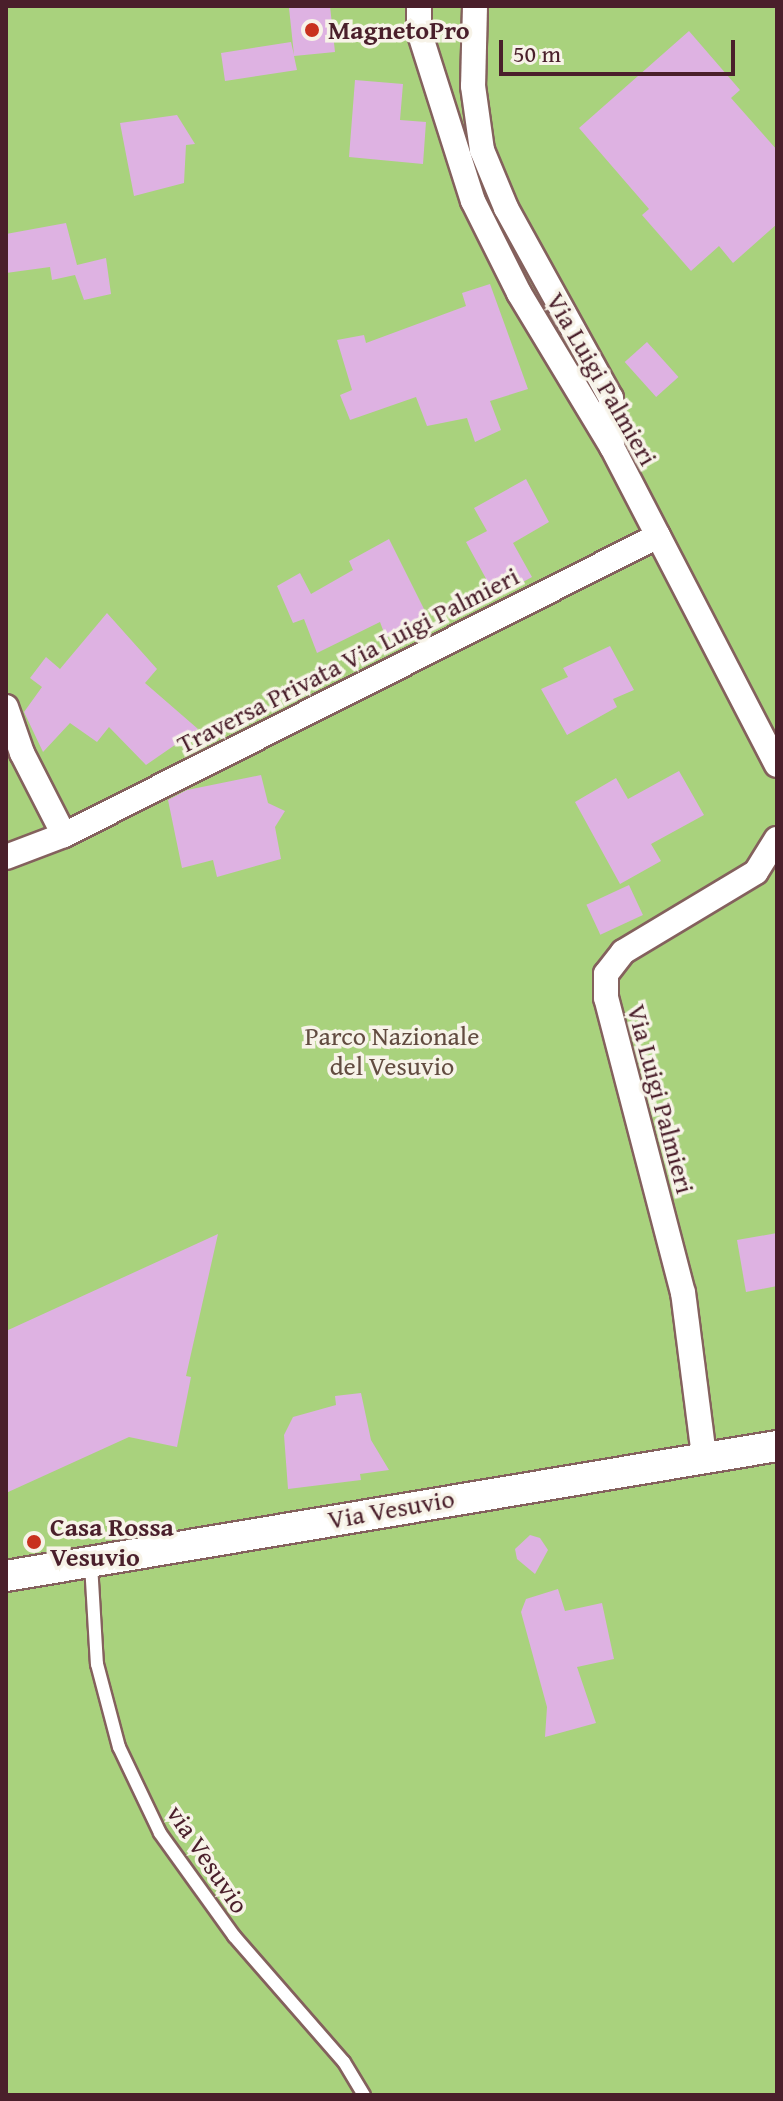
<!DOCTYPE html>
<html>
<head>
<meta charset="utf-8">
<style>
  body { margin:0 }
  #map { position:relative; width:783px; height:2101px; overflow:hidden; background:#f1dbbb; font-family:"Gentium Book Plus",serif }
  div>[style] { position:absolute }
  .green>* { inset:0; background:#a9d27d; transform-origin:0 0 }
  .building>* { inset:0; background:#deb2e2; transform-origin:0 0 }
  .roads { filter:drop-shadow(2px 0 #84615d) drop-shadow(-2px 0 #84615d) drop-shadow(0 2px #84615d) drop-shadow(0 -2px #84615d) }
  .service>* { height:12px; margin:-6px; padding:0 6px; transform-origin:6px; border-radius:6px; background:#fff }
  .minor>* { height:24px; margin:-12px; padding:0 12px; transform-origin:12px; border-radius:12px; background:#fff }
  .tertiary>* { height:30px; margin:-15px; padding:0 15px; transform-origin:15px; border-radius:15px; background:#fff }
  .dots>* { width:22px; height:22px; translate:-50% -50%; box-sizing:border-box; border:4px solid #f7f3e8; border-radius:50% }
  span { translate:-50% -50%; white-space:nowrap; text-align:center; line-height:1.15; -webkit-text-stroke:7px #f7f3e8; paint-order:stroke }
  .poi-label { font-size:26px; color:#4a1f2b; font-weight:700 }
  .left { translate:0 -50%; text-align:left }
  .street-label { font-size:26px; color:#4a1f2b }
  .park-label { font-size:26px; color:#624c40 }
  .frame { position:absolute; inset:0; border:8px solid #4a1f2b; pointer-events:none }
  .scale { position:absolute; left:499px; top:40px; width:236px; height:36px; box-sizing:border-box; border:4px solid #4a1f2b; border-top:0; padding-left:10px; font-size:24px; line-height:28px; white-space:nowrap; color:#4a1f2b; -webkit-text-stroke:6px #f7f3e8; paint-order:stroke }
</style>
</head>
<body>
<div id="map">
  <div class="green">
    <div style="left:6px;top:6px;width:771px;height:2089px"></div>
  </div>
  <div class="building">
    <div style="clip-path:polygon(307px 6px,330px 6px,335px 52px,294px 56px,297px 70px,225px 81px,221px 53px,291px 42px,294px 55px,289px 8px)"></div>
    <div style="clip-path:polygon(689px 31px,740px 90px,731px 98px,777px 150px,777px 224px,733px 263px,719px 246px,691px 271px,642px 215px,649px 209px,579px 128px)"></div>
    <div style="clip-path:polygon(355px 80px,403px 84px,400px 120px,426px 122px,423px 164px,349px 157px)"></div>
    <div style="clip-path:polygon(177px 115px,195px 144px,186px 145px,184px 183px,134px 196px,120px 123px)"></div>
    <div style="clip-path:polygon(66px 223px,77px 265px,106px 258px,111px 294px,84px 300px,75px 275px,52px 280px,50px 267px,6px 273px,6px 234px)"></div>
    <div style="clip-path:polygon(490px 284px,528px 389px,490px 401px,501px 430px,475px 442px,467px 418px,427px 426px,416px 397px,350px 420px,340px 395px,352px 390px,337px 340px,364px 335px,366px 343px,466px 306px,462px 293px)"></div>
    <div style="left:647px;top:342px;width:47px;height:30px;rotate:48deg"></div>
    <div style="clip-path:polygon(526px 479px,549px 522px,513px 543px,532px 577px,496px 597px,466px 542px,487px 531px,474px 508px)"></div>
    <div style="clip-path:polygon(389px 539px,427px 615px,386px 638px,380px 622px,317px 653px,304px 619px,293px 623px,277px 586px,300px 573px,311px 594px,353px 570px,349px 561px)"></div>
    <div style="clip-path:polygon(107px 613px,157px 669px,145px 683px,198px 729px,146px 765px,109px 727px,97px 742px,70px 723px,43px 752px,24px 712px,42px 687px,30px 678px,46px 657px,60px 669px)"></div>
    <div style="clip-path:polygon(610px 646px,634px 690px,613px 699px,617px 707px,567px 735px,541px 689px,568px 677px,563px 668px)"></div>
    <div style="clip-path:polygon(679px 771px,704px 815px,651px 844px,661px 861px,620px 884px,575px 802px,616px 778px,628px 799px)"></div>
    <div style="clip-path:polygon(261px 775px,268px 803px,285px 811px,275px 827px,281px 859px,217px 877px,213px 860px,182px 868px,168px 800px,187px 790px)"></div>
    <div style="left:629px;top:885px;width:33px;height:47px;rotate:65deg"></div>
    <div style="clip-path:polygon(777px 1233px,777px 1286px,746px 1292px,737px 1240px)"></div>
    <div style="clip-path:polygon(218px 1234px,186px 1376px,191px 1377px,177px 1447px,129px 1437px,6px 1493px,6px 1331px)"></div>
    <div style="clip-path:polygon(361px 1393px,371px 1440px,389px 1470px,360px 1474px,361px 1480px,288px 1489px,284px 1435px,293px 1417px,336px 1405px,335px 1396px)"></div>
    <div style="clip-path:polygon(530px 1535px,540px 1538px,548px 1550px,535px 1574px,517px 1559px,515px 1549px)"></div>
    <div style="clip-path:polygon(558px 1589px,565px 1611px,602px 1603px,614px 1659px,577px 1667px,596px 1723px,545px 1737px,547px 1707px,521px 1612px,526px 1599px)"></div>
  </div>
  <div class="roads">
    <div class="service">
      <div style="left:91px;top:1564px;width:100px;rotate:86.6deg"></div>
      <div style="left:97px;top:1664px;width:86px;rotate:75.2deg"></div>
      <div style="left:119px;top:1747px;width:95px;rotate:64.5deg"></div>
      <div style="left:160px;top:1833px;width:127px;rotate:54.3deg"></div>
      <div style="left:234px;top:1936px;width:167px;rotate:48.9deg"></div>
      <div style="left:344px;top:2062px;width:39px;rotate:59deg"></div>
    </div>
    <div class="minor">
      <div style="left:419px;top:6px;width:25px;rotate:90deg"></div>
      <div style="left:419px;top:31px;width:178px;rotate:72.4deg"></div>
      <div style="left:473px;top:201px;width:103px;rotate:63.4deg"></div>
      <div style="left:519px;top:293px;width:180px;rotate:58.9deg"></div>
      <div style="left:612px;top:447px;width:358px;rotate:62.6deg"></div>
      <div style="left:475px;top:6px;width:80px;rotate:91.4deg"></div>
      <div style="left:473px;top:86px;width:65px;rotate:82deg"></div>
      <div style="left:482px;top:150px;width:63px;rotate:67.5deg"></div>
      <div style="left:506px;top:208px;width:217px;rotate:61.1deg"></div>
      <div style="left:611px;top:398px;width:49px;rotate:88.8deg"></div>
      <div style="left:6px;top:707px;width:49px;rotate:70.8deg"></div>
      <div style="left:22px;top:753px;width:92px;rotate:62.9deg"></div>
      <div style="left:64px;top:835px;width:62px;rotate:159.2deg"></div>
      <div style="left:64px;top:835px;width:665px;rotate:-26.72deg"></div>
      <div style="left:704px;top:1456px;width:164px;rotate:-97.3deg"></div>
      <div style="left:683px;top:1293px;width:305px;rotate:-104.6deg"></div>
      <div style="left:606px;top:998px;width:24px;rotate:-90deg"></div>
      <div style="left:606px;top:974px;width:28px;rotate:-52deg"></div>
      <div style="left:623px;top:952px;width:155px;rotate:-31deg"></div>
      <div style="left:756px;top:872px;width:39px;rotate:-58deg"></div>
    </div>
    <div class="tertiary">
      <div style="left:6px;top:1576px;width:782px;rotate:-9.57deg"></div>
    </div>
  </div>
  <div class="dots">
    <div style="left:312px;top:30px;background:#c8321e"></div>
    <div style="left:34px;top:1542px;background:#c8321e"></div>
  </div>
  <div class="poi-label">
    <span class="left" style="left:328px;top:30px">MagnetoPro</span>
    <span class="left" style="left:50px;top:1542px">Casa Rossa<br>Vesuvio</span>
  </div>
  <div class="street-label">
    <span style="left:602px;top:379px;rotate:60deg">Via Luigi Palmieri</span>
    <span style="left:348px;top:660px;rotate:-27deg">Traversa Privata Via Luigi Palmieri</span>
    <span style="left:661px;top:1099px;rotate:75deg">Via Luigi Palmieri</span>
    <span style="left:391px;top:1509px;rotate:-10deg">Via Vesuvio</span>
    <span style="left:208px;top:1859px;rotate:56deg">via Vesuvio</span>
  </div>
  <div class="park-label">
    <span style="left:392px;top:1051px">Parco Nazionale<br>del Vesuvio</span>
  </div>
  <div class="frame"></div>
  <div class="scale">50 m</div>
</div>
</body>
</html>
